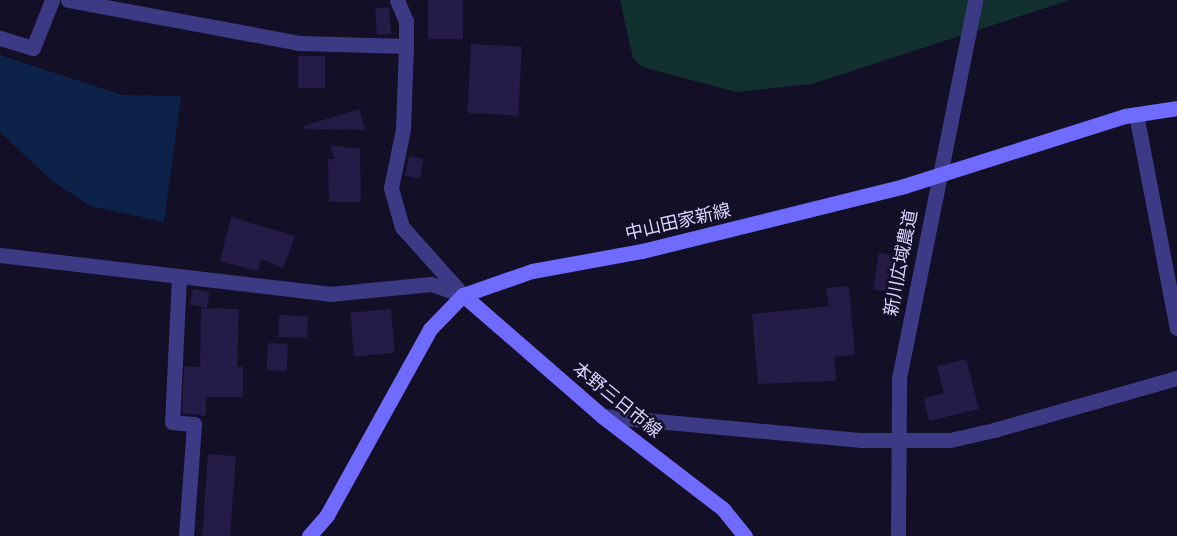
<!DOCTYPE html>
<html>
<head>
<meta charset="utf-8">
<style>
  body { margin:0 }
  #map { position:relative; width:1177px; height:536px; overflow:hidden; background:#130f26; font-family:"Fira Sans","Noto Sans JP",sans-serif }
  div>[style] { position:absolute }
  .green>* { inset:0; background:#12302f }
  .water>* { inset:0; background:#0c2248 }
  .building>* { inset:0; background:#241b47; transform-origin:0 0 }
  .minor>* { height:15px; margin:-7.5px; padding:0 7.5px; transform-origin:7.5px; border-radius:7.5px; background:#3d3a85 }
  .tertiary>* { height:15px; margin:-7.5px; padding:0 7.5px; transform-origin:7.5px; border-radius:7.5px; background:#3d3a85 }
  .secondary>* { height:15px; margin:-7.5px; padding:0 7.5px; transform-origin:7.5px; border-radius:7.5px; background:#6f6bff }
  .minor-bridge>* { height:15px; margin:-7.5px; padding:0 7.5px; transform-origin:7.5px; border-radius:7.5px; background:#3d3a85 }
  span { translate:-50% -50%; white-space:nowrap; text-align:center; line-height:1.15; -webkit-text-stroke:5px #130f26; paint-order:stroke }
  .street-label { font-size:18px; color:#d9d4ff }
</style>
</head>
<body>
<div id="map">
  <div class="green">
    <div style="clip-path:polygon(620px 0,1070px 0,812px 84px,736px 92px,642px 67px,633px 58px)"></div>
  </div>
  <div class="water">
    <div style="clip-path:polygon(0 55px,122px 95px,181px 96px,164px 222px,90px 206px,51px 180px,0 132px)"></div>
  </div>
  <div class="building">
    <div style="left:428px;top:0;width:35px;height:39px"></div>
    <div style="left:389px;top:7px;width:27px;height:14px;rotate:86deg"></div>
    <div style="left:471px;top:44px;width:51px;height:69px;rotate:3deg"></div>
    <div style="left:298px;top:56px;width:27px;height:32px"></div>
    <div style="clip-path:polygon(359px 109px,365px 130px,304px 129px,304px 126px)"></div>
    <div style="clip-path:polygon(330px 145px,360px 149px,361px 202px,329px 202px,328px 159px,335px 159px)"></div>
    <div style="left:409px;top:156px;width:15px;height:20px;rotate:11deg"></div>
    <div style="clip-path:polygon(231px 217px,295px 236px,283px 268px,261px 259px,258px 271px,220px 261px)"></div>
    <div style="left:879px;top:253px;width:19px;height:37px;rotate:9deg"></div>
    <div style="clip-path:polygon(849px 286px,855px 355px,834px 357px,836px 381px,758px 384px,752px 314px,829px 306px,826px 288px)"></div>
    <div style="left:193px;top:289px;width:17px;height:16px;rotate:10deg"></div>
    <div style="clip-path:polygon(201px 308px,239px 309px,237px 367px,243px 367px,243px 397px,206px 397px,206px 416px,182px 413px,184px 366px,200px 367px)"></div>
    <div style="left:391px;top:309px;width:44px;height:41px;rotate:85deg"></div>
    <div style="left:279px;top:315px;width:29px;height:22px;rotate:2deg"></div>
    <div style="left:268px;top:343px;width:20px;height:27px;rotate:3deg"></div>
    <div style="clip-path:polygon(966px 359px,979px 409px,929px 421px,924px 398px,944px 393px,937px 366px)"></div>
    <div style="left:208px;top:454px;width:28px;height:82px;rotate:4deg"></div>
  </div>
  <div class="minor">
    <div style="left:68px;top:0;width:236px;rotate:10.5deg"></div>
    <div style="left:300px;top:43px;width:106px;rotate:1.6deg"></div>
    <div style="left:397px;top:0;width:23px;rotate:67deg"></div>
    <div style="left:406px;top:21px;width:25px;rotate:90deg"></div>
    <div style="left:406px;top:46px;width:83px;rotate:92.1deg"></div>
    <div style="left:403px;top:129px;width:60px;rotate:101.5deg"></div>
    <div style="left:391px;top:188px;width:41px;rotate:74.2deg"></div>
    <div style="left:402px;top:227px;width:91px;rotate:48.1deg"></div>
    <div style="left:0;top:38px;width:34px;rotate:17deg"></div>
    <div style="left:33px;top:48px;width:52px;rotate:-68.4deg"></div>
    <div style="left:1136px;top:114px;width:218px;rotate:79.2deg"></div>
    <div style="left:0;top:255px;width:332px;rotate:6.7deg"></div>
    <div style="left:330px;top:294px;width:101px;rotate:-5.7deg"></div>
    <div style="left:431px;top:284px;width:34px;rotate:19deg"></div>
    <div style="left:179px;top:276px;width:146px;rotate:92.7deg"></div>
    <div style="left:172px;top:422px;width:22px;rotate:5deg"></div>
    <div style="left:194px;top:424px;width:112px;rotate:94.1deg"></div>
    <div style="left:602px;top:416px;width:261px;rotate:5.3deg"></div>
    <div style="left:994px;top:430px;width:190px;rotate:-15.9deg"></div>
  </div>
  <div class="tertiary">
    <div style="left:898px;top:536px;width:158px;rotate:-89.6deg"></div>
    <div style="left:899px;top:378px;width:386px;rotate:-78.6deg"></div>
  </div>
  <div class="secondary">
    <div style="left:463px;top:295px;width:184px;rotate:41deg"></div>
    <div style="left:602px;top:416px;width:153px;rotate:37.5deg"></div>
    <div style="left:723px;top:509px;width:35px;rotate:51deg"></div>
    <div style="left:309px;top:536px;width:28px;rotate:-49deg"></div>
    <div style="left:327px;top:515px;width:213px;rotate:-61deg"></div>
    <div style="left:430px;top:329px;width:47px;rotate:-45.9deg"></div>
    <div style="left:463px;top:295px;width:73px;rotate:-19.2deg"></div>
    <div style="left:532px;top:271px;width:112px;rotate:-10.3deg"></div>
    <div style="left:642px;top:251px;width:270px;rotate:-13.9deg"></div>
    <div style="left:904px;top:186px;width:232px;rotate:-17.6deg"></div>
    <div style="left:1125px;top:116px;width:53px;rotate:-8.7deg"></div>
  </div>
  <div class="minor-bridge">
    <div style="left:862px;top:440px;width:88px"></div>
    <div style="left:950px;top:440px;width:45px;rotate:-12.8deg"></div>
  </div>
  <div class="street-label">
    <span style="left:678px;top:222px;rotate:-13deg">中山田家新線</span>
    <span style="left:901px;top:263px;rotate:-79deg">新川広域農道</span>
    <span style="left:617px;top:400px;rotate:39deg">本野三日市線</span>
  </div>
</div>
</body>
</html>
